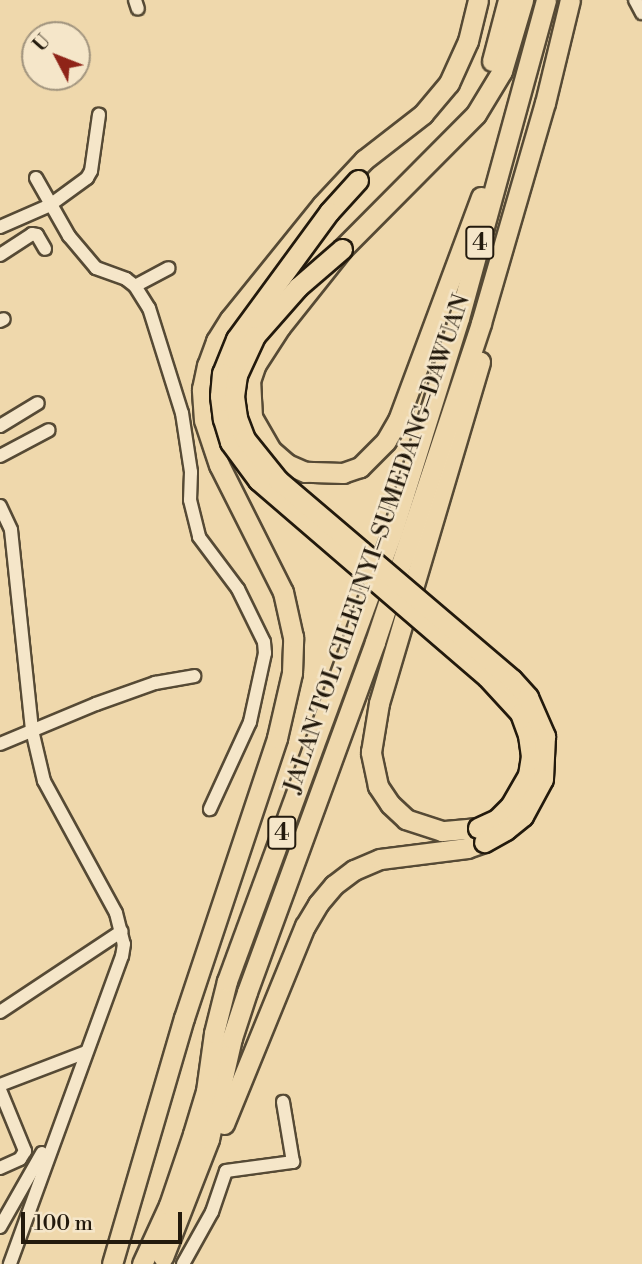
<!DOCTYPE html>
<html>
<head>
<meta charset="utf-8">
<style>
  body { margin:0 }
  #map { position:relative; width:642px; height:1264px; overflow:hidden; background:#efd8ac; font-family:"Libre Bodoni",serif }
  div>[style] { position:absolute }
  .roads { filter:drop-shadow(2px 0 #564a35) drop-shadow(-2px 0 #564a35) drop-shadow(0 2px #564a35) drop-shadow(0 -2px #564a35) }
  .minor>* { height:12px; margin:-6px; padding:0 6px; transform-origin:6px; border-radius:6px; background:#f5e6c9 }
  .highway>* { height:19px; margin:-9.5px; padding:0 9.5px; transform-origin:9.5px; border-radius:9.5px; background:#efd8ac }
  .bridges { filter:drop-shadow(2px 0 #231a0d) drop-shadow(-2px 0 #231a0d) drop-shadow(0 2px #231a0d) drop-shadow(0 -2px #231a0d) }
  .highway-bridge>* { height:19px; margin:-9.5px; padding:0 9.5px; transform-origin:9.5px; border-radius:9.5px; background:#efd8ac }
  span { translate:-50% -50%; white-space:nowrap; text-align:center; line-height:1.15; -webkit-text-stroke:5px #f5e6c9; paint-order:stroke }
  .shield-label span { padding:2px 5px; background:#f5e6c9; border:2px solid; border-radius:5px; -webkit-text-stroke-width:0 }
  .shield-label { font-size:23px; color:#231a0d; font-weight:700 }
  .street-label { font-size:24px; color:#231a0d }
  .north { position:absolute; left:21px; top:21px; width:70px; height:70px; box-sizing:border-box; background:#f5e6c9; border:2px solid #a1947e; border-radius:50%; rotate:312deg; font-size:19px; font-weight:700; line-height:28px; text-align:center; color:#231a0d }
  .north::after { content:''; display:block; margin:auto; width:24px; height:32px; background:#8f2418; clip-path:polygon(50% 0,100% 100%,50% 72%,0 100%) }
  .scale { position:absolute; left:21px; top:1212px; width:161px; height:32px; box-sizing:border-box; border:4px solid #231a0d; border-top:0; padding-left:9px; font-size:21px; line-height:24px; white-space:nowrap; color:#231a0d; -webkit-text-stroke:5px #f5e6c9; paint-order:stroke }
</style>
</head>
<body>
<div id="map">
  <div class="roads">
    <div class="minor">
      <div style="left:135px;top:0;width:9px;rotate:72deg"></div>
      <div style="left:635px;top:0;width:15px;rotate:62deg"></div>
      <div style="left:36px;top:178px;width:67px;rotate:60.4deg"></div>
      <div style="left:69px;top:236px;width:42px;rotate:49.8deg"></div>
      <div style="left:96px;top:268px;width:32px;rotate:20deg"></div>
      <div style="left:126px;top:279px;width:11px;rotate:38deg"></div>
      <div style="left:135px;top:286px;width:38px;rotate:-28deg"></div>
      <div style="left:0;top:227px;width:55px;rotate:-23.7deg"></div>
      <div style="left:50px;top:205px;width:46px;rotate:-36.1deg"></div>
      <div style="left:87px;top:178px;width:8px;rotate:-60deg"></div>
      <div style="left:91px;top:171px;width:57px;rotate:-81.9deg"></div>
      <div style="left:0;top:255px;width:38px;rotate:-33deg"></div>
      <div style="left:32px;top:234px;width:5px;rotate:11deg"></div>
      <div style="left:37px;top:235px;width:16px;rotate:60deg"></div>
      <div style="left:135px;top:286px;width:26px;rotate:58deg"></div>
      <div style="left:149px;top:308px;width:110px;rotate:72.6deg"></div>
      <div style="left:182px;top:413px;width:60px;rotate:81.3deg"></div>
      <div style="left:191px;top:472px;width:28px;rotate:92deg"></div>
      <div style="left:190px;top:500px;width:38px;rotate:76deg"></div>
      <div style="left:199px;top:537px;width:65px;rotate:53.1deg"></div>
      <div style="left:238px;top:589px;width:59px;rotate:63.9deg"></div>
      <div style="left:264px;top:642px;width:11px;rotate:85deg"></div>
      <div style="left:265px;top:653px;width:71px;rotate:102.3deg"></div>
      <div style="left:250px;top:722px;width:96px;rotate:114.7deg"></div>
      <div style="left:0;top:321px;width:4px;rotate:-27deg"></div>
      <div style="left:0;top:426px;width:44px;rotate:-31.2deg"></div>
      <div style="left:0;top:456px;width:55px;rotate:-28deg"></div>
      <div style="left:0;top:506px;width:26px;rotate:65deg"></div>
      <div style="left:11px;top:530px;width:201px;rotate:84deg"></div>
      <div style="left:32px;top:730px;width:52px;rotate:76.8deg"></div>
      <div style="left:44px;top:781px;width:150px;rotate:61.4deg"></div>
      <div style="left:116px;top:913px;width:32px;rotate:76deg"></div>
      <div style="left:124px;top:944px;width:12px;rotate:99deg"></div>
      <div style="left:122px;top:956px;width:328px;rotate:110deg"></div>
      <div style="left:0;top:744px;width:104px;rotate:-22.6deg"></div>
      <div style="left:96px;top:704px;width:63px;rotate:-19.6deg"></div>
      <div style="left:155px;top:683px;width:40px;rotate:-10deg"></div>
      <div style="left:0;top:1012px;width:146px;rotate:-33.6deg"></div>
      <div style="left:0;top:1085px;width:92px;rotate:-21deg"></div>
      <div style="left:0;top:1090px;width:66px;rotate:67.7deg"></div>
      <div style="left:25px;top:1151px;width:9px;rotate:122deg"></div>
      <div style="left:20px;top:1159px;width:22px;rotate:156deg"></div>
      <div style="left:0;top:1227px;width:85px;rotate:-60.4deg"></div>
      <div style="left:183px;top:1264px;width:60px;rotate:-60.9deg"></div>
      <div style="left:212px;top:1212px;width:43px;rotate:-71.1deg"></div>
      <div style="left:226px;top:1171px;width:68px;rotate:-7.7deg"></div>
      <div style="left:293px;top:1162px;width:61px;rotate:-99.5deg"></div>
    </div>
    <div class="highway">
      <div style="left:492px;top:61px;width:63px;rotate:-75.3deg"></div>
      <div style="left:481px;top:197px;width:238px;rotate:110.4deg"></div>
      <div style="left:398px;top:420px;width:24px;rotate:120deg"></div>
      <div style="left:386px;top:441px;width:37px;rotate:135deg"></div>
      <div style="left:360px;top:467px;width:18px;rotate:161deg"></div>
      <div style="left:343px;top:473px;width:38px;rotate:-178deg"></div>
      <div style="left:305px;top:472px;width:20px;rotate:-156deg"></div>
      <div style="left:287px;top:464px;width:21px;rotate:-139deg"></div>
      <div style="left:271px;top:450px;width:38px;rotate:-120deg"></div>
      <div style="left:252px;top:417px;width:36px;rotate:-93deg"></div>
      <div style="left:250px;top:381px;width:18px;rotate:-71deg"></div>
      <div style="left:256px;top:364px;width:44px;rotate:-57deg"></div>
      <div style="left:280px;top:327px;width:100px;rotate:-51.5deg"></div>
      <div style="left:342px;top:249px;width:190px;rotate:-45.2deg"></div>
      <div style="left:476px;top:114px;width:50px;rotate:-58.8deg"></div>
      <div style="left:502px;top:71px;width:74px;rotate:-73.5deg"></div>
      <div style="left:478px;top:828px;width:36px;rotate:175deg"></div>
      <div style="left:442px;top:831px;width:38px;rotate:-162deg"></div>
      <div style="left:406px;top:819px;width:22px;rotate:-137deg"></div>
      <div style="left:390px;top:804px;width:22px;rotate:-124deg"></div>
      <div style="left:378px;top:786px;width:35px;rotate:-102deg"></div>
      <div style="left:371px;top:752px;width:50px;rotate:-80.7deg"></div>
      <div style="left:379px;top:703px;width:356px;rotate:-73.5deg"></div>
      <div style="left:224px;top:1124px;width:214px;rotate:-67.8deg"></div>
      <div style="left:305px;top:926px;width:26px;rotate:-59deg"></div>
      <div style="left:318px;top:904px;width:25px;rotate:-50deg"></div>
      <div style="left:334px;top:885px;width:25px;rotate:-37deg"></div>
      <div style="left:354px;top:870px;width:28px;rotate:-23deg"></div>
      <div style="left:380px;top:859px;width:88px;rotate:-7.2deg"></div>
      <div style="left:467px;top:848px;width:18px;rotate:-19deg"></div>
      <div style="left:163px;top:1257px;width:127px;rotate:-68.7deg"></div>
      <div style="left:209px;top:1139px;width:104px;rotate:-77.2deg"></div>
      <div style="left:232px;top:1038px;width:48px;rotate:-71.9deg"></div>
      <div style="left:247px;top:992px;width:373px;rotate:-69.9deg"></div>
      <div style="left:375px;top:642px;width:336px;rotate:-71.6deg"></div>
      <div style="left:481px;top:323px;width:229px;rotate:-73.8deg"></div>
      <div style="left:545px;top:103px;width:106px;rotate:-76.4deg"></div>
      <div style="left:112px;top:1264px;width:256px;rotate:-73.7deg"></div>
      <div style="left:184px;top:1018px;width:295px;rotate:-71.6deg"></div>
      <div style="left:277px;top:738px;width:67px;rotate:-77deg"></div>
      <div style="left:292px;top:673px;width:36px;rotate:-88deg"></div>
      <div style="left:293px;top:637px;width:46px;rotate:-102.5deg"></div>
      <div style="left:283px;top:592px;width:142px;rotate:-116.7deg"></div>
      <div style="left:219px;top:465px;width:47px;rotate:-108.4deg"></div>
      <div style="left:204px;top:420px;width:31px;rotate:-94deg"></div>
      <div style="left:202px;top:389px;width:24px;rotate:-78deg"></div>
      <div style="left:207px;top:366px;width:27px;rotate:-70deg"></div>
      <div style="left:216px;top:341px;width:26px;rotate:-58deg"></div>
      <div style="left:230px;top:319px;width:146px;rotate:-51.1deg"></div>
      <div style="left:322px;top:205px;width:62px;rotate:-47deg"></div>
      <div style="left:364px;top:160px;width:75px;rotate:-37.9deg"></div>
      <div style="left:423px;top:114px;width:40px;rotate:-50deg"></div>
      <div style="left:449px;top:83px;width:46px;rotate:-65.7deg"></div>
      <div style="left:468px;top:41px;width:42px;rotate:-76.3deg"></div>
      <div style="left:142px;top:1264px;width:65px;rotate:-65.4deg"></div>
      <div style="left:169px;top:1205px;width:75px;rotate:-71.3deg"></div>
      <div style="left:193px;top:1134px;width:45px;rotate:-73.2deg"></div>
      <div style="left:206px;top:1091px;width:59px;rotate:-82.1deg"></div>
      <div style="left:214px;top:1033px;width:54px;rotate:-76deg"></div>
      <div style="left:227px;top:981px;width:477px;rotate:-69.8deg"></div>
      <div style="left:392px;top:533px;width:225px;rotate:-72.7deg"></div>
      <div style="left:459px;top:318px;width:330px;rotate:-74.7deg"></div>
    </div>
  </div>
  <div class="bridges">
    <div class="highway-bridge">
      <div style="left:358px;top:180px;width:43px;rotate:132.2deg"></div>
      <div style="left:329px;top:212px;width:157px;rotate:126.2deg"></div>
      <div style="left:236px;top:339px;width:37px;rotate:112deg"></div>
      <div style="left:222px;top:373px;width:23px;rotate:95deg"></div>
      <div style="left:220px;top:396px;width:23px;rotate:83deg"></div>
      <div style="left:223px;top:419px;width:24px;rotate:73deg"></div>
      <div style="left:230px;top:442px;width:47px;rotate:53.6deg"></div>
      <div style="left:258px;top:480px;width:302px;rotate:40.7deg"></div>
      <div style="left:487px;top:677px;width:49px;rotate:47.5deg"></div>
      <div style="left:520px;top:713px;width:23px;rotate:70deg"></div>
      <div style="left:528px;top:735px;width:21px;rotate:82deg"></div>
      <div style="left:531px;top:756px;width:19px;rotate:99deg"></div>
      <div style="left:528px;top:775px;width:36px;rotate:120deg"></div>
      <div style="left:510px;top:806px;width:18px;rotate:135deg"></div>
      <div style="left:497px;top:819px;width:21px;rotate:155deg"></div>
      <div style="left:342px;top:249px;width:58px;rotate:139.2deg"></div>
      <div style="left:298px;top:287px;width:65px;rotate:131.3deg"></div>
      <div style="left:255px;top:336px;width:43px;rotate:114.8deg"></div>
      <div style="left:237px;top:375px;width:21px;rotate:98deg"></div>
      <div style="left:234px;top:396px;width:22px;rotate:82deg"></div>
      <div style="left:237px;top:418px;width:22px;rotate:69deg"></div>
      <div style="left:245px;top:439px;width:53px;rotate:51.2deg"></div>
      <div style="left:278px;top:480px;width:307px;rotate:40.4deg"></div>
      <div style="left:512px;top:679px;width:24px;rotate:48deg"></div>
      <div style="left:528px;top:697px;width:43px;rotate:66.4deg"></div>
      <div style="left:545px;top:736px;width:43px;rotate:92.7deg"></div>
      <div style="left:543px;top:779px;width:42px;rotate:118.4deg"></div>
      <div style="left:523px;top:816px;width:22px;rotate:141deg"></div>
      <div style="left:506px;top:830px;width:25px;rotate:151deg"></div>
    </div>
  </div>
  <div class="shield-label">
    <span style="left:480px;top:243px">4</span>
    <span style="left:282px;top:833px">4</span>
  </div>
  <div class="street-label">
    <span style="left:378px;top:544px;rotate:-71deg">JALAN TOL CILEUNYI–SUMEDANG–DAWUAN</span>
  </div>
  <div class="north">U</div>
  <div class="scale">100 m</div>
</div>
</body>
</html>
